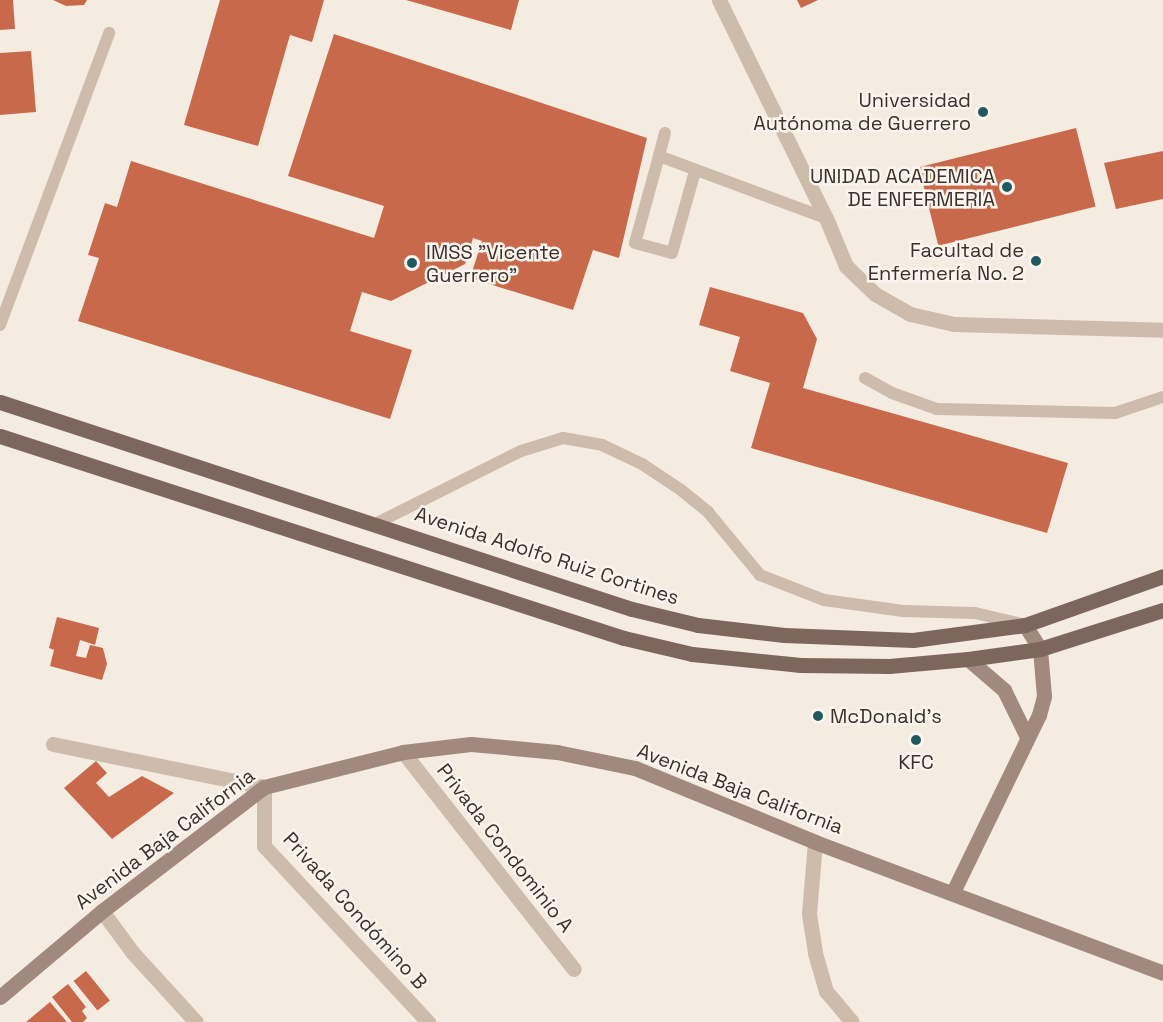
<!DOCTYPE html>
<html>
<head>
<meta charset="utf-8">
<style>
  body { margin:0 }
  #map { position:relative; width:1163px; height:1022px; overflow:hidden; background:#f4ebe1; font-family:"Space Grotesk",sans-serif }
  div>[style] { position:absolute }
  .building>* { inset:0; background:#c8694b; transform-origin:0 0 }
  .service>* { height:12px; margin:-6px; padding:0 6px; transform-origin:6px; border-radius:6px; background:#cdbbac }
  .minor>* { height:15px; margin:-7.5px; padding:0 7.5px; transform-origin:7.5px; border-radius:7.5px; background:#cdbbac }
  .tertiary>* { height:15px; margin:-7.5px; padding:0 7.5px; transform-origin:7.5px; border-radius:7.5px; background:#cdbbac }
  .secondary>* { height:15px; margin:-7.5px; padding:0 7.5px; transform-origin:7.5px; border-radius:7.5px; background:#a18a7d }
  .primary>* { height:15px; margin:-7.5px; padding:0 7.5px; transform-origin:7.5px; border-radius:7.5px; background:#7d675c }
  .dots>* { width:16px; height:16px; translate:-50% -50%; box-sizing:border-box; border:3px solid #fbf5ee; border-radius:50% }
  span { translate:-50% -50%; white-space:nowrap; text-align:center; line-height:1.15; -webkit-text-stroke:5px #fbf5ee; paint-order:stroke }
  .poi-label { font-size:20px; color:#3b302b }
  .right { translate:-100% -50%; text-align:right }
  .left { translate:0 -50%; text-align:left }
  .street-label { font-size:20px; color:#3b302b }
</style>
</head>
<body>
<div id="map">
  <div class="building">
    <div style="clip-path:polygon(0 0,13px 0,15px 29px,0 30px)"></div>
    <div style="clip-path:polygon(53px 0,87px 0,84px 5px,66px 6px)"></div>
    <div style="clip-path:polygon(220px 0,324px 0,312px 42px,290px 35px,258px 146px,184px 125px)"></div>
    <div style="clip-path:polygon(406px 0,519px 0,511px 30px)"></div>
    <div style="clip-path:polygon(797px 0,818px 0,801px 8px)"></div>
    <div style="clip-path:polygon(334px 34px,647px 138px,619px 258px,593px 250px,573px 310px,470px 278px,482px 241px,473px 238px,465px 264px,391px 301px,362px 292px,350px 331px,412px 350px,390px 419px,78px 321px,99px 258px,88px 255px,105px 203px,117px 207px,131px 161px,374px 238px,384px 206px,288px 176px)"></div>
    <div style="clip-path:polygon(31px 51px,36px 112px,0 115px,0 53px)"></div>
    <div style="left:1076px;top:128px;width:81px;height:162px;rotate:76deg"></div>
    <div style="clip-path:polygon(1163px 151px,1163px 199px,1116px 209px,1104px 163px)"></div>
    <div style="clip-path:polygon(710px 287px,803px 313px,817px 339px,803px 388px,1068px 463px,1047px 533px,751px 448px,770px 383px,730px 371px,740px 337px,699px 325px)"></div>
    <div style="clip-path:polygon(57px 617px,99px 628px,95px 645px,80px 640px,76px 656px,86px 658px,90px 645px,103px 648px,107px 664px,102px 680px,50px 666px,54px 650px,49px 648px)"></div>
    <div style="clip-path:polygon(96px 761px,107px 773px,96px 783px,109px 797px,142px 776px,174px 793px,112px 839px,64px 788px)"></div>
    <div style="left:86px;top:971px;width:38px;height:16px;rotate:51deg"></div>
    <div style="clip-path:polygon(68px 984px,86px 1007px,82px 1011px,87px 1018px,83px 1022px,72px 1022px,52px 997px)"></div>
    <div style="clip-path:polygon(50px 1002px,67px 1022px,26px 1022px)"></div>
  </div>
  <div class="service">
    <div style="left:665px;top:133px;width:24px;rotate:105deg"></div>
    <div style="left:659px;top:156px;width:178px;rotate:20.4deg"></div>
    <div style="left:659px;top:156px;width:90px;rotate:105.4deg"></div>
    <div style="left:635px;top:243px;width:38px;rotate:15deg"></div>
    <div style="left:672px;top:253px;width:85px;rotate:-74.3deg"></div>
    <div style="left:0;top:325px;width:312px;rotate:-69.5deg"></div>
    <div style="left:865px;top:378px;width:31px;rotate:29deg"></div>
    <div style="left:892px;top:393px;width:48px;rotate:19.6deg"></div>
    <div style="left:937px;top:409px;width:178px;rotate:1.3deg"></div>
    <div style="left:1115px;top:413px;width:51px;rotate:-18.4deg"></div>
    <div style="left:375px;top:524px;width:163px;rotate:-26.6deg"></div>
    <div style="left:521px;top:451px;width:44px;rotate:-17.2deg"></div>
    <div style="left:563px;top:438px;width:40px;rotate:10deg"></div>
    <div style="left:602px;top:445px;width:44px;rotate:25.4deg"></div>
    <div style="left:642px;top:464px;width:47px;rotate:33.7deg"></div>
    <div style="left:681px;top:490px;width:35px;rotate:39deg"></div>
    <div style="left:708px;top:512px;width:82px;rotate:50.5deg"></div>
    <div style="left:760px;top:575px;width:69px;rotate:21.3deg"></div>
    <div style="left:824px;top:600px;width:80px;rotate:7.9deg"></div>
    <div style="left:903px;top:611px;width:72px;rotate:1.6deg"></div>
    <div style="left:975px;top:613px;width:47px;rotate:13.4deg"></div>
  </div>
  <div class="minor">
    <div style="left:53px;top:744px;width:215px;rotate:11.5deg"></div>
    <div style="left:264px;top:787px;width:59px;rotate:90deg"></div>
    <div style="left:264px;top:846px;width:241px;rotate:47deg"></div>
    <div style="left:403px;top:752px;width:276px;rotate:51.8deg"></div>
    <div style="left:815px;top:842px;width:72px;rotate:94.8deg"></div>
    <div style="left:809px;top:914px;width:39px;rotate:81deg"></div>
    <div style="left:815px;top:953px;width:40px;rotate:74deg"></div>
    <div style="left:826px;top:991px;width:40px;rotate:50deg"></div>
    <div style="left:102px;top:911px;width:52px;rotate:53.6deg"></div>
    <div style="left:133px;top:953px;width:93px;rotate:47.6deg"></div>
  </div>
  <div class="tertiary">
    <div style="left:719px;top:0;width:243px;rotate:63.9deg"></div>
    <div style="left:826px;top:218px;width:52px;rotate:67.4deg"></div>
    <div style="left:846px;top:266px;width:40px;rotate:44deg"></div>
    <div style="left:875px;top:294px;width:40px;rotate:29.7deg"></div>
    <div style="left:910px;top:314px;width:45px;rotate:12.8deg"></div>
    <div style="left:954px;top:324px;width:209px;rotate:1.6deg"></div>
  </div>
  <div class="secondary">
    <div style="left:968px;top:659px;width:48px;rotate:40.7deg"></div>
    <div style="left:1004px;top:690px;width:52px;rotate:63.9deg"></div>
    <div style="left:953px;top:892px;width:197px;rotate:-64.1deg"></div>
    <div style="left:1039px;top:715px;width:20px;rotate:-75deg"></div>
    <div style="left:1044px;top:696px;width:47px;rotate:-94.9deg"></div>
    <div style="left:1040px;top:649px;width:28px;rotate:-122deg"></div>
    <div style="left:0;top:997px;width:133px;rotate:-40.1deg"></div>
    <div style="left:102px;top:911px;width:204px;rotate:-37.4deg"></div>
    <div style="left:264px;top:787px;width:143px;rotate:-14.1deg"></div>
    <div style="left:403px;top:752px;width:68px;rotate:-6.7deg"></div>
    <div style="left:471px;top:744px;width:86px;rotate:5.3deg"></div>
    <div style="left:557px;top:752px;width:80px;rotate:11.6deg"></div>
    <div style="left:635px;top:768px;width:195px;rotate:22.3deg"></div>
    <div style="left:815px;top:842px;width:372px;rotate:20.6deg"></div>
  </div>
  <div class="primary">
    <div style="left:0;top:402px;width:665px;rotate:18.14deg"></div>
    <div style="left:632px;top:609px;width:68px;rotate:13.6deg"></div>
    <div style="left:698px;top:625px;width:87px;rotate:6.6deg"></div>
    <div style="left:784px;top:635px;width:129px;rotate:2.2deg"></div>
    <div style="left:913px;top:640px;width:113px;rotate:-7.6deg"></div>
    <div style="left:1025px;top:625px;width:146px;rotate:-19.5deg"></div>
    <div style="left:0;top:436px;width:656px;rotate:17.94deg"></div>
    <div style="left:624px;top:638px;width:70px;rotate:13.2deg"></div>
    <div style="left:692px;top:654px;width:109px;rotate:5.8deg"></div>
    <div style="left:800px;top:665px;width:89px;rotate:0.6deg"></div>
    <div style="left:889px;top:666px;width:79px;rotate:-5.1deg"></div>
    <div style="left:968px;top:659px;width:73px;rotate:-7.9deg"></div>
    <div style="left:1040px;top:649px;width:129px;rotate:-17.6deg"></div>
  </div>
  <div class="dots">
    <div style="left:983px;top:112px;background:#1f5a5e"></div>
    <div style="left:1007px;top:187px;background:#1f5a5e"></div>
    <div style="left:1036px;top:261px;background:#1f5a5e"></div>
    <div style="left:412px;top:263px;background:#1f5a5e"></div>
    <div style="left:818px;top:716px;background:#1f5a5e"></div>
    <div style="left:916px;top:740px;background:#1f5a5e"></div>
  </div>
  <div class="poi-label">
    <span class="right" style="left:971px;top:112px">Universidad<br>Autónoma de Guerrero</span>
    <span class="right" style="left:995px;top:188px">UNIDAD ACADEMICA<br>DE ENFERMERIA</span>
    <span class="right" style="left:1024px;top:262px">Facultad de<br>Enfermería No. 2</span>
    <span class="left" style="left:426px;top:264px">IMSS "Vicente<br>Guerrero"</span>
    <span class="left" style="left:830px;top:716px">McDonald's</span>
    <span style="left:916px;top:762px">KFC</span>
  </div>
  <div class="street-label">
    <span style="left:547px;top:556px;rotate:18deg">Avenida Adolfo Ruiz Cortines</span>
    <span style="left:740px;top:789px;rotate:21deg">Avenida Baja California</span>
    <span style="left:165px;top:839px;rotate:-37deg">Avenida Baja California</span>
    <span style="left:505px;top:848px;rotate:52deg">Privada Condominio A</span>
    <span style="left:355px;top:911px;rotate:48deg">Privada Condómino B</span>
  </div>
</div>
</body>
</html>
